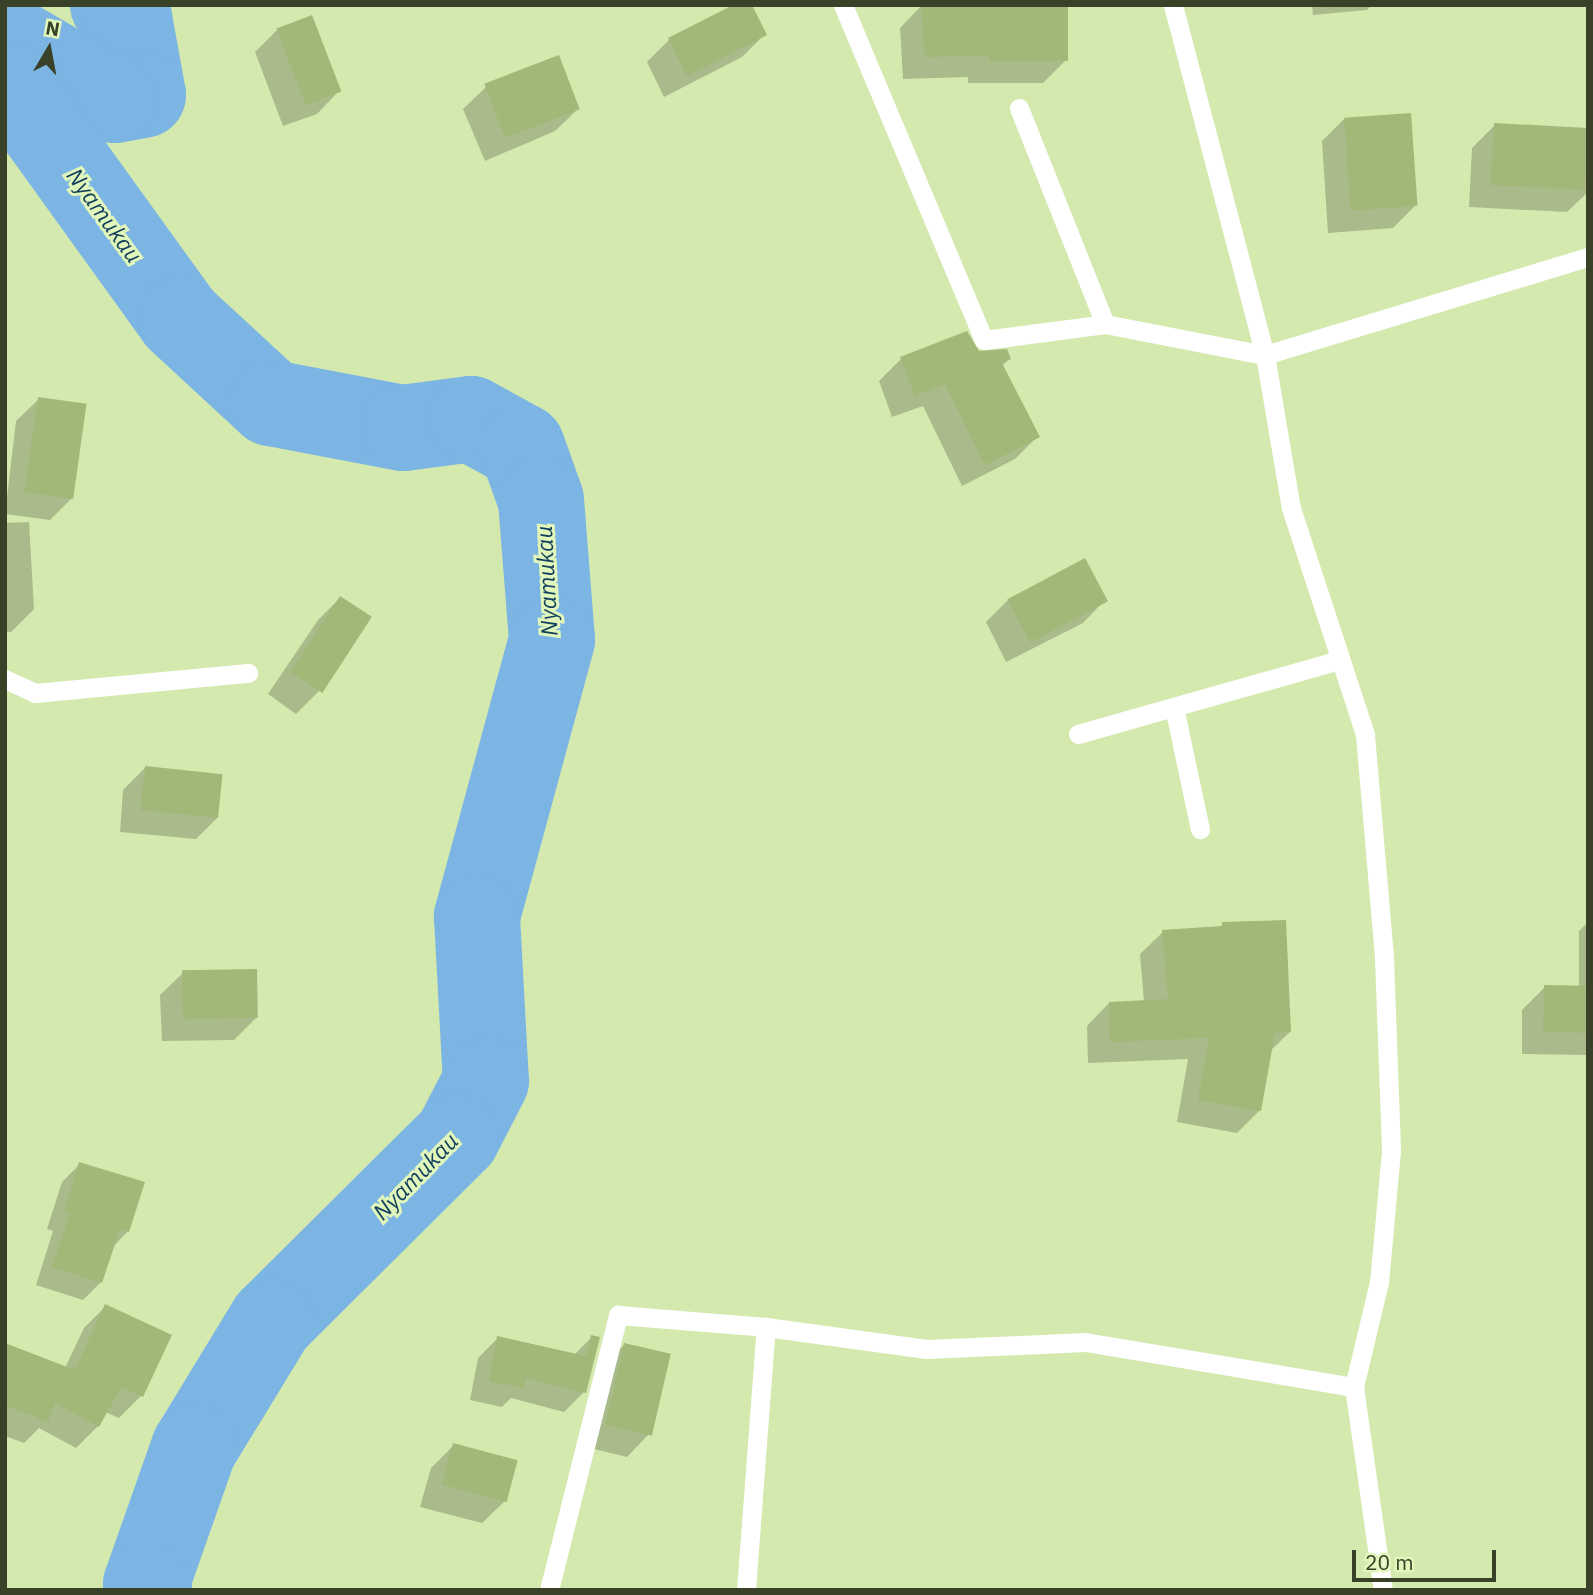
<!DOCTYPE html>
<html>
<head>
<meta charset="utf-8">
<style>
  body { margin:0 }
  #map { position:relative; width:1593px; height:1595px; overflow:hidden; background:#d4e9ae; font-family:"IBM Plex Sans",sans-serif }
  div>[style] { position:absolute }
  .shadow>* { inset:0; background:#0003 }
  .river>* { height:86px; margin:-43px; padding:0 43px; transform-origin:43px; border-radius:43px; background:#7cb5e4 }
  .building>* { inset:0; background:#a2b878; transform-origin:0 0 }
  .lane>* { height:19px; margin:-9.5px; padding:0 9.5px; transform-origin:9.5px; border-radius:9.5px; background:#fff }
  span { translate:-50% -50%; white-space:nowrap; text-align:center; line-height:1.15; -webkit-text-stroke:6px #e1f6bb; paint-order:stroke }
  .water-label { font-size:23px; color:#123e5d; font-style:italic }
  .frame { position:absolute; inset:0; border:7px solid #394129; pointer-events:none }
  .north { position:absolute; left:14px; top:14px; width:70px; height:70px; -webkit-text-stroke:5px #e1f6bb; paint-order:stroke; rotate:10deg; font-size:19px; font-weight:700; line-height:28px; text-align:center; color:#394129 }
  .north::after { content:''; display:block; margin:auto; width:24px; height:32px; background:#394129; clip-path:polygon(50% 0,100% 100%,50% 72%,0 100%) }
  .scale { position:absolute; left:1352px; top:1550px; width:144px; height:32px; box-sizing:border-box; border:4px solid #394129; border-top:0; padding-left:9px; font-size:21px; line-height:24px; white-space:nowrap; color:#394129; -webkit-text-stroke:5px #e1f6bb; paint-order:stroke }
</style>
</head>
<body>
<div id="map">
  <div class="shadow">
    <div style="clip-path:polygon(922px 5px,1066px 60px,1043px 83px,968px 83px,968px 77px,903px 79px,900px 28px)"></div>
    <div style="clip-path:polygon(1312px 5px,1372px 5px,1367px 10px,1313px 15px)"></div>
    <div style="clip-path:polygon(277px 30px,339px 91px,317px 114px,283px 126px,255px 52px)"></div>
    <div style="clip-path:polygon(765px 34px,742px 57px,664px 97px,647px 62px,669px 40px)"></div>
    <div style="clip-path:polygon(486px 87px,578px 109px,555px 131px,485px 161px,463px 109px)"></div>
    <div style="clip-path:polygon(1344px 119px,1416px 205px,1393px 228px,1328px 233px,1322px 141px)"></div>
    <div style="clip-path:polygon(1495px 125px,1588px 130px,1588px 192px,1567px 212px,1469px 207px,1472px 148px)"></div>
    <div style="clip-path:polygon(978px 353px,1009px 359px,1002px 366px,1037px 437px,1015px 459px,962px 486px,923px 406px,892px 417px,879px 381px,901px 359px)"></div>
    <div style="clip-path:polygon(39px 399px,72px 498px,50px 520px,5px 514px,16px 421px)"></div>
    <div style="clip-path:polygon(29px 522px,34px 609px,11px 632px,5px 632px,5px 523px)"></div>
    <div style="clip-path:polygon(340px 598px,319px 691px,296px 714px,268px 694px,318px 620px)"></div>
    <div style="clip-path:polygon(1008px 600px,1105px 600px,1083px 623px,1006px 662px,986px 622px)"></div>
    <div style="clip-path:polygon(145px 768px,218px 817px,196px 839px,120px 832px,123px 790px)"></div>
    <div style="clip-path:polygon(1588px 922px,1588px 1055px,1522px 1054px,1522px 1010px,1545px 987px,1579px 988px,1579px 931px)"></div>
    <div style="clip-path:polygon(1223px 924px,1290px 1032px,1270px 1051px,1260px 1110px,1237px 1133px,1177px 1122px,1188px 1059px,1088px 1063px,1087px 1026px,1109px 1003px,1144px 1002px,1140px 954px,1163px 932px,1219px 928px)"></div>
    <div style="clip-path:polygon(183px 973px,257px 1017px,234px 1040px,162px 1041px,160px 995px)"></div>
    <div style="clip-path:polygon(80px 1164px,128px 1231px,113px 1247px,101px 1282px,83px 1300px,36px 1285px,53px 1231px,47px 1229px,62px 1182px)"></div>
    <div style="clip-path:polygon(106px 1306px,169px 1336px,141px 1396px,119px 1418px,105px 1412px,98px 1426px,76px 1448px,39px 1428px,24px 1443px,5px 1436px,5px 1346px,65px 1368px,84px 1328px)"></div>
    <div style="clip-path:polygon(592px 1337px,584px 1392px,564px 1412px,511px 1398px,502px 1407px,470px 1400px,478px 1358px,498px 1338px,574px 1355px)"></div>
    <div style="clip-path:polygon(624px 1345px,649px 1434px,627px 1457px,582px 1446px,602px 1367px)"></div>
    <div style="clip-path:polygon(454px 1445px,505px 1501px,482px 1523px,420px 1507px,431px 1468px)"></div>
  </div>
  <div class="river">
    <div style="left:113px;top:5px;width:21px;rotate:39deg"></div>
    <div style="left:129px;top:18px;width:78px;rotate:79.7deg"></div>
    <div style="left:143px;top:95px;width:29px;rotate:170deg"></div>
    <div style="left:114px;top:100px;width:111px;rotate:-149.7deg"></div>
    <div style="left:18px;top:44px;width:42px;rotate:98.1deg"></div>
    <div style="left:12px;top:86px;width:287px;rotate:54.2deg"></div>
    <div style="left:180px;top:319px;width:124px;rotate:42.7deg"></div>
    <div style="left:271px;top:403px;width:134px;rotate:10.7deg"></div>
    <div style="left:403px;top:428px;width:69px;rotate:-7.5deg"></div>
    <div style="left:471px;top:419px;width:58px;rotate:28.8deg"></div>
    <div style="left:522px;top:447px;width:56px;rotate:70.3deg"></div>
    <div style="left:541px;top:500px;width:140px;rotate:85.5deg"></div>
    <div style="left:552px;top:640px;width:287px;rotate:105.2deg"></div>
    <div style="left:477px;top:917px;width:164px;rotate:86.9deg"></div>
    <div style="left:486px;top:1081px;width:63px;rotate:117.4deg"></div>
    <div style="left:457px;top:1137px;width:262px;rotate:135.2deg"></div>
    <div style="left:271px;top:1322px;width:148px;rotate:121.4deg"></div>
    <div style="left:194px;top:1448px;width:144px;rotate:109.4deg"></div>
    <div style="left:146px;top:1584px;width:7px;rotate:63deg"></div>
  </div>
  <div class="building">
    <div style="clip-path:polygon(733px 5px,752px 5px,767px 35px,687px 76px,668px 38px)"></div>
    <div style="clip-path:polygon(921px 5px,1068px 5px,1068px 61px,989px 61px,989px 56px,925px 57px)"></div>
    <div style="left:312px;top:15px;width:82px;height:38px;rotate:69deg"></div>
    <div style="left:559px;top:55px;width:58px;height:80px;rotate:69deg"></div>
    <div style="left:1411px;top:113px;width:93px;height:67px;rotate:86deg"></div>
    <div style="left:1494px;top:123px;width:94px;height:62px;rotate:3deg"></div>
    <div style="clip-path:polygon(967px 331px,979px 351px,1007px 349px,1011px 359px,1002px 363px,1040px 437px,985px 465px,945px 384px,915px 396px,900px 357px)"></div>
    <div style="left:38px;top:397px;width:49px;height:96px;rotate:8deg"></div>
    <div style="left:1085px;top:558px;width:49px;height:88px;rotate:62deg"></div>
    <div style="left:340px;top:596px;width:38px;height:91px;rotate:33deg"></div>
    <div style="left:145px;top:766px;width:78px;height:44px;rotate:6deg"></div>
    <div style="clip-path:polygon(1286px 920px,1291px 1032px,1275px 1033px,1261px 1111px,1198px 1100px,1209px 1038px,1110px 1042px,1109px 1002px,1168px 999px,1162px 930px,1222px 926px,1222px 922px)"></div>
    <div style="left:257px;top:969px;width:49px;height:75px;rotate:89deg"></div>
    <div style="left:1544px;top:985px;width:44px;height:47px;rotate:1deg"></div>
    <div style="clip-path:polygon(79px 1162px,145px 1182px,129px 1232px,120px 1229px,102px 1283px,52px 1267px,70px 1214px,64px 1212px)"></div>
    <div style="clip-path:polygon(105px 1304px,172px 1335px,143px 1397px,121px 1387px,99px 1427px,55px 1403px,48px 1422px,5px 1405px,5px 1343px,75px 1370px)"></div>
    <div style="clip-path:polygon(591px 1335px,600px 1337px,586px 1393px,526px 1378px,524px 1388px,489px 1381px,497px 1336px,586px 1356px)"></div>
    <div style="left:624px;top:1343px;width:48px;height:84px;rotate:13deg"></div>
    <div style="left:453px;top:1443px;width:67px;height:43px;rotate:15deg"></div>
  </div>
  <div class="lane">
    <div style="left:843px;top:5px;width:363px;rotate:67.2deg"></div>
    <div style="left:984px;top:340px;width:122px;rotate:-7.5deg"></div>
    <div style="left:1105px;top:324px;width:163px;rotate:11deg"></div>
    <div style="left:1265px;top:355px;width:338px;rotate:-16.9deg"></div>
    <div style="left:1173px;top:5px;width:362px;rotate:75.3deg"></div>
    <div style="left:1265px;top:355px;width:155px;rotate:80.4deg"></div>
    <div style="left:1291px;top:508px;width:239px;rotate:71.9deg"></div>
    <div style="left:1365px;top:735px;width:224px;rotate:85.1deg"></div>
    <div style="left:1384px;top:958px;width:193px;rotate:87.9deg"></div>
    <div style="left:1391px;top:1151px;width:132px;rotate:95.2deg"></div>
    <div style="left:1379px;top:1282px;width:108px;rotate:103.4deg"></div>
    <div style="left:1354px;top:1387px;width:205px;rotate:81.9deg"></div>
    <div style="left:1019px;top:108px;width:232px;rotate:68.3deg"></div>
    <div style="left:5px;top:679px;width:33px;rotate:25deg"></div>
    <div style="left:35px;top:693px;width:214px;rotate:-5.4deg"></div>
    <div style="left:1174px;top:707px;width:125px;rotate:78deg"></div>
    <div style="left:1078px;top:734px;width:272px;rotate:-15.8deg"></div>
    <div style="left:549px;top:1590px;width:284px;rotate:-75.9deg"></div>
    <div style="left:618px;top:1315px;width:148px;rotate:4.6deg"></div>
    <div style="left:746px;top:1590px;width:264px;rotate:-85.7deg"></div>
    <div style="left:766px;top:1327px;width:162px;rotate:7.8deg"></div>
    <div style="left:927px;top:1349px;width:158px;rotate:-2.5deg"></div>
    <div style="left:1085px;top:1342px;width:273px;rotate:9.5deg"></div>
  </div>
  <div class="water-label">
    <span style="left:105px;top:215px;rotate:54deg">Nyamukau</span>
    <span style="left:546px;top:581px;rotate:-93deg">Nyamukau</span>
    <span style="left:415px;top:1176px;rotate:-46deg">Nyamukau</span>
  </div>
  <div class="frame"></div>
  <div class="north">N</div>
  <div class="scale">20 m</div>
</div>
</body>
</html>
